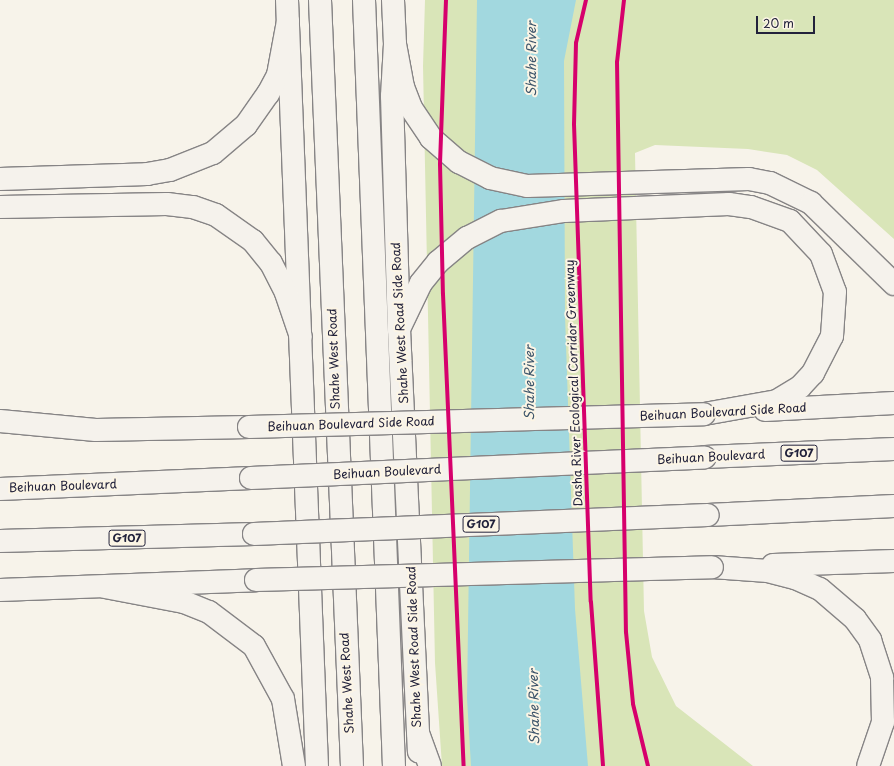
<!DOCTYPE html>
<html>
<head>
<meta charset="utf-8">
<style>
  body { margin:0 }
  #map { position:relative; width:894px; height:766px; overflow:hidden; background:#f7f3ea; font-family:"Playpen Sans",sans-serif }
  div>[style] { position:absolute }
  .green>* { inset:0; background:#d9e5b8 }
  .water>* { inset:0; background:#a2d8df }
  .roads { filter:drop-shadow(1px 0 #868485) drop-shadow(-1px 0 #868485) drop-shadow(0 1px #868485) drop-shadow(0 -1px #868485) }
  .secondary>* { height:22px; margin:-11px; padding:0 11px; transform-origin:11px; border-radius:11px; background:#f5f2ec }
  .primary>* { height:22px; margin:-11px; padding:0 11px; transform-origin:11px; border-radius:11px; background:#f5f2ec }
  .trunk>* { height:22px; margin:-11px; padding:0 11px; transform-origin:11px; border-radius:11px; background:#f5f2ec }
  .bridges { filter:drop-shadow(1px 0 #868485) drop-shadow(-1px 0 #868485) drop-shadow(0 1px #868485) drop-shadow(0 -1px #868485) }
  .primary-bridge>* { height:22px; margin:-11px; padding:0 11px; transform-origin:11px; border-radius:11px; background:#f5f2ec }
  .trunk-bridge>* { height:22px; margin:-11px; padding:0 11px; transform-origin:11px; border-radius:11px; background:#f5f2ec }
  .cycleway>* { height:4px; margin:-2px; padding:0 2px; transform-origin:2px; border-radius:2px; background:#d6006c }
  span { translate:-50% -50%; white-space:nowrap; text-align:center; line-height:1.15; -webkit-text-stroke:4px #fcf5e5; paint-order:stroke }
  .shield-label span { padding:1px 3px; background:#fcf5e5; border:1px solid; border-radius:3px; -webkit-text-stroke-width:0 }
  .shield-label { font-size:11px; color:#22223b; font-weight:700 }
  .street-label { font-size:12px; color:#22223b }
  .water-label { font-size:13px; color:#3d556b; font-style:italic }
  .scale { position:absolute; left:756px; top:16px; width:59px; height:18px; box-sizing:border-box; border:2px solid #22223b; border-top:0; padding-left:5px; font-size:12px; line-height:14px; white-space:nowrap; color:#22223b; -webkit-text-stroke:3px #fcf5e5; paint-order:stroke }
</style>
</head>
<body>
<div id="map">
  <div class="green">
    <div style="clip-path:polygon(425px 0,894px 0,894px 239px,817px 170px,787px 155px,748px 149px,655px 145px,635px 153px,644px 611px,652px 657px,676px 706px,753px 766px,442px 766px,435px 663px,423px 66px)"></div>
  </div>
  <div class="water">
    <div style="clip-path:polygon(477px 0,576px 0,564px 61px,565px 315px,575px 609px,588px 766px,471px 766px,467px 698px)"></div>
  </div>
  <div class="roads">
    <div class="secondary">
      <div style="left:287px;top:0;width:767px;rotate:87.76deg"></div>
      <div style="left:393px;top:0;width:44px;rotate:87.4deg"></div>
      <div style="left:395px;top:44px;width:52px;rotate:93.3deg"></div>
      <div style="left:392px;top:96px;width:233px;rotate:88.3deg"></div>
      <div style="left:399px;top:329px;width:423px;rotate:87.3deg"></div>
    </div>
    <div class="primary">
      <div style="left:320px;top:0;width:767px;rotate:87.61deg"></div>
      <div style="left:364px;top:0;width:767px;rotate:87.76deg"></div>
      <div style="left:395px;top:44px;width:44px;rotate:79.5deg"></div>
      <div style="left:403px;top:87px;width:22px;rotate:69deg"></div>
      <div style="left:411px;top:108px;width:36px;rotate:56deg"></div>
      <div style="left:431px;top:138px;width:37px;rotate:41deg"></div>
      <div style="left:459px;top:162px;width:35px;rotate:27deg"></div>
      <div style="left:490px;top:178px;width:38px;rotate:12deg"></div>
      <div style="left:527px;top:186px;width:222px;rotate:-1.8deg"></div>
      <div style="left:749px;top:179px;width:21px;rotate:11deg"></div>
      <div style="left:770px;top:183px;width:46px;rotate:26deg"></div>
      <div style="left:811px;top:203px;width:116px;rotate:44.3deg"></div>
      <div style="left:0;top:179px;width:147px;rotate:-1.9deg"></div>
      <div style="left:147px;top:174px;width:23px;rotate:-10deg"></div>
      <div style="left:170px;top:170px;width:46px;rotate:-21.6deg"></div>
      <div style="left:213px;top:153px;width:43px;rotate:-40.3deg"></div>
      <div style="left:246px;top:125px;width:38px;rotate:-55deg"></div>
      <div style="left:268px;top:94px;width:21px;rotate:-62deg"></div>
      <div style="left:278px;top:75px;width:55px;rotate:-79.5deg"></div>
      <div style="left:0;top:207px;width:167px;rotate:-1deg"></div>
      <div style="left:167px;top:204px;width:26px;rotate:7deg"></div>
      <div style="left:193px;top:207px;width:24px;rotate:19deg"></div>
      <div style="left:216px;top:215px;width:45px;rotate:35.1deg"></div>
      <div style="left:253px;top:241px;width:28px;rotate:51deg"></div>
      <div style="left:271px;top:263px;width:34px;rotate:63deg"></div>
      <div style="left:286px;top:293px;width:46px;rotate:71.2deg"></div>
      <div style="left:399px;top:329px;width:51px;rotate:-64.4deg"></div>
      <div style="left:421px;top:283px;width:27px;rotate:-51deg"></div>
      <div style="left:438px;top:262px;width:38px;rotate:-40deg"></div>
      <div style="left:467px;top:238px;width:38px;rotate:-27deg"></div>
      <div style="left:501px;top:221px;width:64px;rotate:-9deg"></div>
      <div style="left:564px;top:211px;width:165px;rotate:-2.4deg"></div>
      <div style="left:729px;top:204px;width:22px;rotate:8deg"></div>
      <div style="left:751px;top:207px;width:41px;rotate:19.7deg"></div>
      <div style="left:790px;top:221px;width:45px;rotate:46.8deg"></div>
      <div style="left:821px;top:254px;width:40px;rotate:69.8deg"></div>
      <div style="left:835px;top:292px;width:44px;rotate:93.9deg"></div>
      <div style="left:832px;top:336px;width:42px;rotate:117.2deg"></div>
      <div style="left:813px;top:373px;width:19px;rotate:133deg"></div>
      <div style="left:800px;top:387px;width:27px;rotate:149deg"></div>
      <div style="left:777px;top:401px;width:74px;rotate:169.9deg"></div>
      <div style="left:765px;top:410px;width:129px;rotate:-3.1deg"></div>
      <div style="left:0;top:421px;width:96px;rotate:5.4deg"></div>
      <div style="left:96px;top:430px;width:153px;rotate:-1.1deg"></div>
      <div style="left:773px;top:565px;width:121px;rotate:-1.9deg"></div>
      <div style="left:712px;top:567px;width:56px;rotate:4.1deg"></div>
      <div style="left:768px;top:571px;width:28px;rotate:15deg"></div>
      <div style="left:795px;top:578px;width:27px;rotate:24deg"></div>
      <div style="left:820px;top:589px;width:46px;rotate:40.6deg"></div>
      <div style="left:855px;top:619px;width:26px;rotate:54deg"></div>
      <div style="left:870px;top:640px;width:40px;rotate:72deg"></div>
      <div style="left:882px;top:678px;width:44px;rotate:88.7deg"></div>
      <div style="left:883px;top:722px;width:46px;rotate:108.8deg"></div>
      <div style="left:105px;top:587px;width:80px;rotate:10.8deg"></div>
      <div style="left:184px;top:602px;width:27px;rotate:22deg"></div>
      <div style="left:209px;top:612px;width:56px;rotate:37.1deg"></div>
      <div style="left:254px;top:646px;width:60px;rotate:61.3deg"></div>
      <div style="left:283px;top:699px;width:68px;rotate:80.7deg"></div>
      <div style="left:0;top:590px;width:256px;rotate:-2.2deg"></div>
      <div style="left:418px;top:733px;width:35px;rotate:70deg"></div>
    </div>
    <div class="trunk">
      <div style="left:705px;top:457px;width:189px;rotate:-2.4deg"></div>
      <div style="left:0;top:489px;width:251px;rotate:-2.5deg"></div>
      <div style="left:708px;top:515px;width:186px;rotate:-2.8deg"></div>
      <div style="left:0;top:541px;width:254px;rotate:-1.6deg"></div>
    </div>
  </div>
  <div class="bridges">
    <div class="primary-bridge">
      <div style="left:249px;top:427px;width:455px;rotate:-1.6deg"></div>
      <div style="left:256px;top:580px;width:456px;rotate:-1.6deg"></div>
    </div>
    <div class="trunk-bridge">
      <div style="left:251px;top:478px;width:454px;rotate:-2.6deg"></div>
      <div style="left:254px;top:534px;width:454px;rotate:-2.4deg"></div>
    </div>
  </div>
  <div class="cycleway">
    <div style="left:446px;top:0;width:164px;rotate:92.1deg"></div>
    <div style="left:440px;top:164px;width:130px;rotate:88.7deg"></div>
    <div style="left:443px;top:294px;width:472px;rotate:87.5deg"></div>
    <div style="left:586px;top:0;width:44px;rotate:103.1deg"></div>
    <div style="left:576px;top:43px;width:81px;rotate:91.4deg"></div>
    <div style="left:574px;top:124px;width:478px;rotate:88deg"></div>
    <div style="left:591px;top:602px;width:164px;rotate:85.8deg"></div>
    <div style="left:624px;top:0;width:62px;rotate:96.4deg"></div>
    <div style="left:617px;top:62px;width:570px;rotate:89.1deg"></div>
    <div style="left:626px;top:632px;width:72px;rotate:84.4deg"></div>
    <div style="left:633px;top:704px;width:64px;rotate:76.4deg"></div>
  </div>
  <div class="shield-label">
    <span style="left:799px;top:453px">G107</span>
    <span style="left:481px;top:524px">G107</span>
    <span style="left:127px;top:538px">G107</span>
  </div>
  <div class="street-label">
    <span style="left:400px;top:323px;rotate:-93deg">Shahe West Road Side Road</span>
    <span style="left:334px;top:359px;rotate:-92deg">Shahe West Road</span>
    <span style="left:574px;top:383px;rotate:-92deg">Dasha River Ecological Corridor Greenway</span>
    <span style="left:723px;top:412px;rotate:-3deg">Beihuan Boulevard Side Road</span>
    <span style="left:351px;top:424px;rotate:-2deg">Beihuan Boulevard Side Road</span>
    <span style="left:711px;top:457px;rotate:-3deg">Beihuan Boulevard</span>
    <span style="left:387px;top:472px;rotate:-3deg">Beihuan Boulevard</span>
    <span style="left:63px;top:486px;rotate:-2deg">Beihuan Boulevard</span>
    <span style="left:414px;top:647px;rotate:-92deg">Shahe West Road Side Road</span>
    <span style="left:347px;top:683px;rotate:-93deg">Shahe West Road</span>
  </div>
  <div class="water-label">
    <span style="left:531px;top:59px;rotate:-90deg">Shahe River</span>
    <span style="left:529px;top:383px;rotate:-90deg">Shahe River</span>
    <span style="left:534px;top:707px;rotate:-91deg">Shahe River</span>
  </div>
  <div class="scale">20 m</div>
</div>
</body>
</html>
